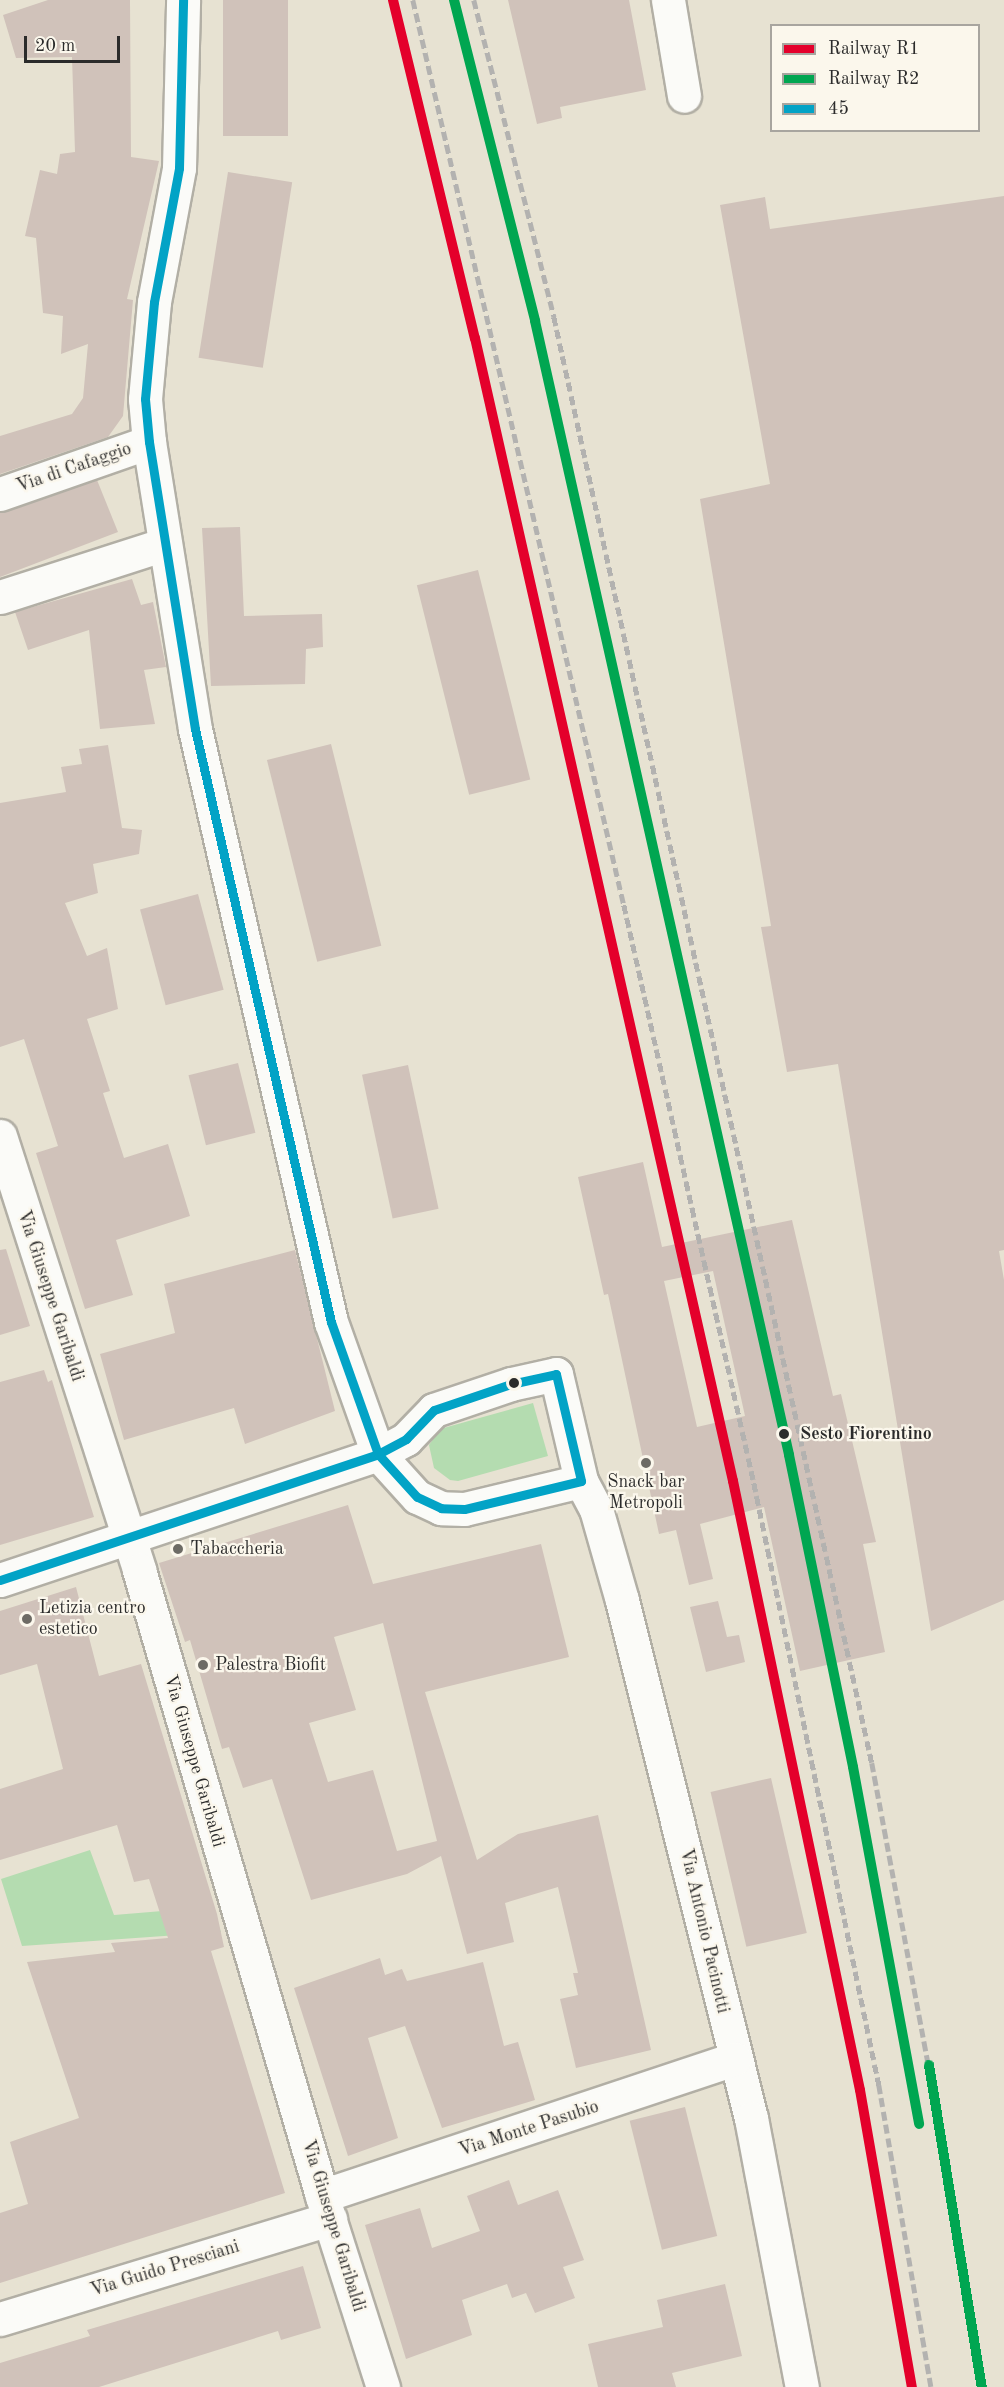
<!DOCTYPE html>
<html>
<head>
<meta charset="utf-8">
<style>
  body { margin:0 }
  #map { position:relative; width:1004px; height:2387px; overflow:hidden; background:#e7e2d2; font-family:"Old Standard TT",serif }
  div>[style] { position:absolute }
  .green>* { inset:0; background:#b4dcb0 }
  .building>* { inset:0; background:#d0c2ba; transform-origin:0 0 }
  .roads { filter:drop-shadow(2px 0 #b2afa5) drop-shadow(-2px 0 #b2afa5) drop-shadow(0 2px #b2afa5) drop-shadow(0 -2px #b2afa5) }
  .minor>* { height:33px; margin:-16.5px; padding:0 16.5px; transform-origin:16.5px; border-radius:16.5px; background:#fbfbf8 }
  .rail>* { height:4.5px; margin-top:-2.25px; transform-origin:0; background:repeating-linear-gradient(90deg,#b3b2b0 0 9px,transparent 0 13.5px) }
  .bus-1>* { height:9px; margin:-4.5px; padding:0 4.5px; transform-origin:4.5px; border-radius:4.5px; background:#02a3c6 }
  .rail-1>* { height:10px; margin:-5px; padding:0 5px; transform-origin:5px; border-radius:5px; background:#e4002b }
  .rail-2>* { height:10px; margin:-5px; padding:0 5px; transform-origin:5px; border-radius:5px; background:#00a651 }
  .dots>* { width:16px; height:16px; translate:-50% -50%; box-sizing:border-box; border:3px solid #fbf7ec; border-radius:50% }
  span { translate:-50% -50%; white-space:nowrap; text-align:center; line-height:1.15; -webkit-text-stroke:4.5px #fbf7ec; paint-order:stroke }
  .street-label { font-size:18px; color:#2b2b2b }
  .stop-label { font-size:18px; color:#2b2b2b; font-weight:700 }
  .left { translate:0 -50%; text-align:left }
  .poi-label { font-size:18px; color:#2b2b2b }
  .legend { position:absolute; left:770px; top:24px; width:210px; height:108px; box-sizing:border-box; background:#fbf7ec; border:2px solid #a8a59f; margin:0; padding:8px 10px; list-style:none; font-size:18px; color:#2b2b2b }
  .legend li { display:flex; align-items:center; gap:12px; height:30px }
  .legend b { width:30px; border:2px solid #a8a59f }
  .scale { position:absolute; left:24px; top:36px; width:96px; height:27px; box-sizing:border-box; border:3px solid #2b2b2b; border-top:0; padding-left:8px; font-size:18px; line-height:21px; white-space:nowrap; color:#2b2b2b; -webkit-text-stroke:4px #fbf7ec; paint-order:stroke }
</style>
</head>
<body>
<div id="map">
  <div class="green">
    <div style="clip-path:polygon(533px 1403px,548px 1456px,458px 1481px,450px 1480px,434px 1468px,429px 1445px,440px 1429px)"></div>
    <div style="clip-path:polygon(90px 1850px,114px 1915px,211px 1907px,221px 1932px,22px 1946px,1px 1879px)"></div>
  </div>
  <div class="building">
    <div style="clip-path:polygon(48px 0,130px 0,131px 157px,159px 161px,127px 299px,133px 300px,123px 416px,108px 437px,0 474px,0 436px,72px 414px,83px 398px,88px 344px,61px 354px,63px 316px,43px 313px,36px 238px,25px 236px,40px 170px,57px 174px,60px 154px,75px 152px,72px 57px,16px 58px,3px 15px)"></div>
    <div style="left:223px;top:0;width:65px;height:136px"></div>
    <div style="clip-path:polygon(508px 0,629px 0,646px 90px,560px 107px,562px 118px,537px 124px)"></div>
    <div style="left:228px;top:172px;width:65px;height:188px;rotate:9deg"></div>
    <div style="clip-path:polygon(1004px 196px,1004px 1250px,999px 1251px,1004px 1280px,1004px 1600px,931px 1631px,838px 1064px,787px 1072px,761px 927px,771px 926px,700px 499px,770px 484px,720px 205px,765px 197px,770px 229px)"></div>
    <div style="clip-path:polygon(97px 480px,118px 532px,0 577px,0 512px)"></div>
    <div style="clip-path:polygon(240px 527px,244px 616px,322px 614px,323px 647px,306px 649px,305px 684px,211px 686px,202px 528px)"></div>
    <div style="left:478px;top:570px;width:216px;height:63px;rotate:76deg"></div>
    <div style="clip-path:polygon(132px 579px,141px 605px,153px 602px,166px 667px,144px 670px,155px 724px,100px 729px,89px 630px,28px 650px,15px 612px)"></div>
    <div style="left:331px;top:744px;width:208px;height:66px;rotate:76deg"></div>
    <div style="clip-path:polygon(108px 745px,122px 828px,142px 830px,139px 854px,93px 864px,98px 893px,65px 903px,87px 956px,107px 948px,118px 1009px,87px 1019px,110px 1091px,103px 1093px,124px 1158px,168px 1144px,190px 1216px,116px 1240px,133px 1295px,85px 1309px,36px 1153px,58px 1146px,24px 1039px,0 1047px,0 803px,66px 792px,61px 767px,82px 764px,79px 749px)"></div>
    <div style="left:198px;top:894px;width:99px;height:60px;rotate:75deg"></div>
    <div style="left:238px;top:1063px;width:72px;height:51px;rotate:76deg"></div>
    <div style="left:408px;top:1065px;width:147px;height:47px;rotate:78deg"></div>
    <div style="clip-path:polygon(evenodd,643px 1162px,662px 1247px,792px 1220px,833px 1396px,841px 1394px,876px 1542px,863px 1544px,885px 1652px,800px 1671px,764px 1507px,700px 1524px,713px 1579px,689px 1585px,676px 1530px,659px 1534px,608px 1294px,604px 1295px,578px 1177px,643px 1162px,713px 1271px,745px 1416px,697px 1427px,664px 1281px,713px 1271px)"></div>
    <div style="clip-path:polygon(6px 1249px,30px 1326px,0 1335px,0 1250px)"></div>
    <div style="clip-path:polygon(295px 1250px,335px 1411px,245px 1444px,234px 1408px,124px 1440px,100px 1354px,175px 1333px,164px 1284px)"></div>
    <div style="clip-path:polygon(44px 1370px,48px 1382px,52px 1380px,94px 1517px,0 1545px,0 1382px)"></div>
    <div style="clip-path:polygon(evenodd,348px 1505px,373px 1584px,541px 1544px,569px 1657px,425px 1692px,477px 1860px,518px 1834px,598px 1815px,651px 2050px,576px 2068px,560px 1999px,578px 1995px,573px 1973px,578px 1973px,558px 1887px,505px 1903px,514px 1942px,467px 1954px,441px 1856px,407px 1874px,311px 1900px,272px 1779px,243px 1788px,229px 1747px,222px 1749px,190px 1640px,185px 1642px,159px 1563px,348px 1505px,383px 1623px,437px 1841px,397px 1851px,373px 1770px,328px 1782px,309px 1723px,356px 1710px,334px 1637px,383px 1623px)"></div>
    <div style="clip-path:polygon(76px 1587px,99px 1676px,141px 1664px,217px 1914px,224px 1947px,211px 1951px,285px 2193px,0 2283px,0 2213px,28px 2204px,10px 2142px,79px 2118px,27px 1962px,115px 1952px,111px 1943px,168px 1938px,149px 1879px,134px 1882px,117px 1825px,0 1860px,0 1789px,63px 1769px,37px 1664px,0 1675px,0 1611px)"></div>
    <div style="clip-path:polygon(718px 1601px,727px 1637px,739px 1635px,745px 1662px,706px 1672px,690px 1607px)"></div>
    <div style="left:771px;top:1778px;width:159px;height:62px;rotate:77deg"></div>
    <div style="clip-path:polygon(380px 1958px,385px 1975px,402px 1969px,407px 1981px,483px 1962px,504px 2046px,518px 2042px,535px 2100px,442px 2128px,405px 2026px,368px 2038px,398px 2138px,348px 2156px,294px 1988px)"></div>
    <div style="left:685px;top:2107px;width:133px;height:57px;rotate:76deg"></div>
    <div style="clip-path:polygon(509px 2180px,518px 2205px,558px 2190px,584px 2260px,563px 2267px,575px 2298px,535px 2313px,526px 2293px,512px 2298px,507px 2284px,462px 2300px,472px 2335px,406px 2359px,365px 2225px,420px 2208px,432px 2248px,480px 2231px,467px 2196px)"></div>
    <div style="clip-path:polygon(303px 2266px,321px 2328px,281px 2340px,278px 2331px,99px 2387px,0 2387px,0 2363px,90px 2336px,87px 2330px)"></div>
    <div style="clip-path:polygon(725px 2284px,742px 2356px,672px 2373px,676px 2387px,598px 2387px,588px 2344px,663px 2327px,657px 2300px)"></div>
  </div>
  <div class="roads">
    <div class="minor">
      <div style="left:668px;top:0;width:97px;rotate:80.5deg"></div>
      <div style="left:0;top:494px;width:158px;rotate:-19.2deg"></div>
      <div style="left:0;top:597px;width:173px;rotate:-17.8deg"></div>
      <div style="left:0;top:1136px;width:456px;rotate:72.2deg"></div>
      <div style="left:139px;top:1570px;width:652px;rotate:73.7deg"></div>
      <div style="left:322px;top:2196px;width:201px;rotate:72.3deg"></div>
      <div style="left:581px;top:1481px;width:32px;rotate:62deg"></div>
      <div style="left:596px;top:1509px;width:95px;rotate:74.1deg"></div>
      <div style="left:622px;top:1600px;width:534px;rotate:76.02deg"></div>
      <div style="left:751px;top:2118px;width:274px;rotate:79.3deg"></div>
      <div style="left:0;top:1580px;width:398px;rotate:-18.4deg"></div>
      <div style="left:378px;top:1454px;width:32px;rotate:-28deg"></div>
      <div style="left:406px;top:1439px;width:40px;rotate:-46deg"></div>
      <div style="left:434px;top:1410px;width:81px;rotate:-18.7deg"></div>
      <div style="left:511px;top:1384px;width:46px;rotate:-12.5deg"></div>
      <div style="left:556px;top:1374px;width:110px;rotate:76.8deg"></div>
      <div style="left:581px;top:1481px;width:120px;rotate:166.5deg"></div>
      <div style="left:464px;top:1509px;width:23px;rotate:-178deg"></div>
      <div style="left:441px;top:1508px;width:26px;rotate:-155deg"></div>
      <div style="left:417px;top:1497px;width:58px;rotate:-132.2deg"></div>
      <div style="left:378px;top:1454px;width:140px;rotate:-109.6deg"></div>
      <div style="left:331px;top:1322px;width:608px;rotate:-102.92deg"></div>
      <div style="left:195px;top:729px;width:291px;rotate:-99.1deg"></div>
      <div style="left:149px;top:442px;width:43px;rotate:-95.3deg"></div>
      <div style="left:145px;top:399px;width:97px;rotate:-84.7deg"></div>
      <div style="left:154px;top:302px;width:136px;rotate:-79.4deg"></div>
      <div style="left:179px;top:168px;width:168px;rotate:-88.6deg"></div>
      <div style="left:322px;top:2196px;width:435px;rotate:-18.4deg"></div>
      <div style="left:0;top:2319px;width:345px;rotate:-16.9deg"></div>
    </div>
  </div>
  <div class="rail">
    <div style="left:393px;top:0;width:348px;rotate:76.4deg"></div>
    <div style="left:475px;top:338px;width:1172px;rotate:77.28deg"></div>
    <div style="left:733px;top:1481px;width:622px;rotate:78.22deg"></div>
    <div style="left:860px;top:2090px;width:302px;rotate:80.1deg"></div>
    <div style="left:413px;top:0;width:929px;rotate:76.88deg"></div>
    <div style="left:624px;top:905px;width:592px;rotate:77.32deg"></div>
    <div style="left:754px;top:1483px;width:615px;rotate:78.27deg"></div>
    <div style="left:879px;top:2085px;width:306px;rotate:80.2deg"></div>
    <div style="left:474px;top:0;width:327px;rotate:75.8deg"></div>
    <div style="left:554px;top:317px;width:1481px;rotate:77.6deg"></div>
    <div style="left:872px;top:1763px;width:319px;rotate:79.4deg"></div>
    <div style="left:931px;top:2077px;width:314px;rotate:80.7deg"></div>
  </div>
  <div class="bus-1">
    <div style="left:0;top:1580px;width:398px;rotate:-18.4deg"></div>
    <div style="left:378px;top:1454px;width:32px;rotate:-28deg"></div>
    <div style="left:406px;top:1439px;width:40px;rotate:-46deg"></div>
    <div style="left:434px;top:1410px;width:81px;rotate:-18.7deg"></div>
    <div style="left:511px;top:1384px;width:46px;rotate:-12.5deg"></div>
    <div style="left:556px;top:1374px;width:110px;rotate:76.8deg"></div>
    <div style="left:581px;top:1481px;width:120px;rotate:166.5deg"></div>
    <div style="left:464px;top:1509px;width:23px;rotate:-178deg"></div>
    <div style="left:441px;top:1508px;width:26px;rotate:-155deg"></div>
    <div style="left:417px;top:1497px;width:58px;rotate:-132.2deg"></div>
    <div style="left:378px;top:1454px;width:140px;rotate:-109.6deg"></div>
    <div style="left:331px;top:1322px;width:608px;rotate:-102.92deg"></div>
    <div style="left:195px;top:729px;width:291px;rotate:-99.1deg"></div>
    <div style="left:149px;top:442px;width:43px;rotate:-95.3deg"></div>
    <div style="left:145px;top:399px;width:97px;rotate:-84.7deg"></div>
    <div style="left:154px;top:302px;width:136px;rotate:-79.4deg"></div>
    <div style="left:179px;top:168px;width:168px;rotate:-88.6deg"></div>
  </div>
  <div class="rail-1">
    <div style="left:393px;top:0;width:348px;rotate:76.4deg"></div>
    <div style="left:475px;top:338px;width:1172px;rotate:77.28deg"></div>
    <div style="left:733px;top:1481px;width:622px;rotate:78.22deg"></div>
    <div style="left:860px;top:2090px;width:302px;rotate:80.1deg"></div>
  </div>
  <div class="rail-2">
    <div style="left:454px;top:0;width:331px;rotate:75.8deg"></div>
    <div style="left:535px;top:321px;width:1162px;rotate:77.37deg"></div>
    <div style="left:789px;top:1455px;width:318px;rotate:78.4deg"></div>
    <div style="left:853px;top:1767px;width:363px;rotate:79.5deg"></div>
    <div style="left:929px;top:2065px;width:326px;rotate:80.7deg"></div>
  </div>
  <div class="dots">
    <div style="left:514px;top:1383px;background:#2b2b2b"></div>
    <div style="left:784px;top:1434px;background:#2b2b2b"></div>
    <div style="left:646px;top:1463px;background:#6d6b65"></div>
    <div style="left:178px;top:1549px;background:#6d6b65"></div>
    <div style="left:27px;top:1619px;background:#6d6b65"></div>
    <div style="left:203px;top:1665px;background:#6d6b65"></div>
  </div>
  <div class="street-label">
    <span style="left:74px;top:468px;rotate:-19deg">Via di Cafaggio</span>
    <span style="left:50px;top:1296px;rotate:72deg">Via Giuseppe Garibaldi</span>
    <span style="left:194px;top:1761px;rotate:74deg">Via Giuseppe Garibaldi</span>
    <span style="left:704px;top:1931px;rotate:77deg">Via Antonio Pacinotti</span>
    <span style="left:529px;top:2129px;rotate:-18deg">Via Monte Pasubio</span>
    <span style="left:333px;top:2226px;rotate:73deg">Via Giuseppe Garibaldi</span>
    <span style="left:165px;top:2269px;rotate:-17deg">Via Guido Presciani</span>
  </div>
  <div class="stop-label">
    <span class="left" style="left:800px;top:1434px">Sesto Fiorentino</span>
  </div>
  <div class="poi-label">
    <span style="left:646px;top:1493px">Snack bar<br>Metropoli</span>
    <span class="left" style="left:190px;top:1549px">Tabaccheria</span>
    <span class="left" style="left:39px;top:1619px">Letizia centro<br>estetico</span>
    <span class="left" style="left:215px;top:1665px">Palestra Biofit</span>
  </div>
  <ul class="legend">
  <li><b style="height:8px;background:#e4002b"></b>Railway R1</li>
  <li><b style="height:8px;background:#00a651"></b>Railway R2</li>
  <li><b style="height:8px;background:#02a3c6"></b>45</li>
  </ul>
  <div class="scale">20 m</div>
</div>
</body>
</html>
